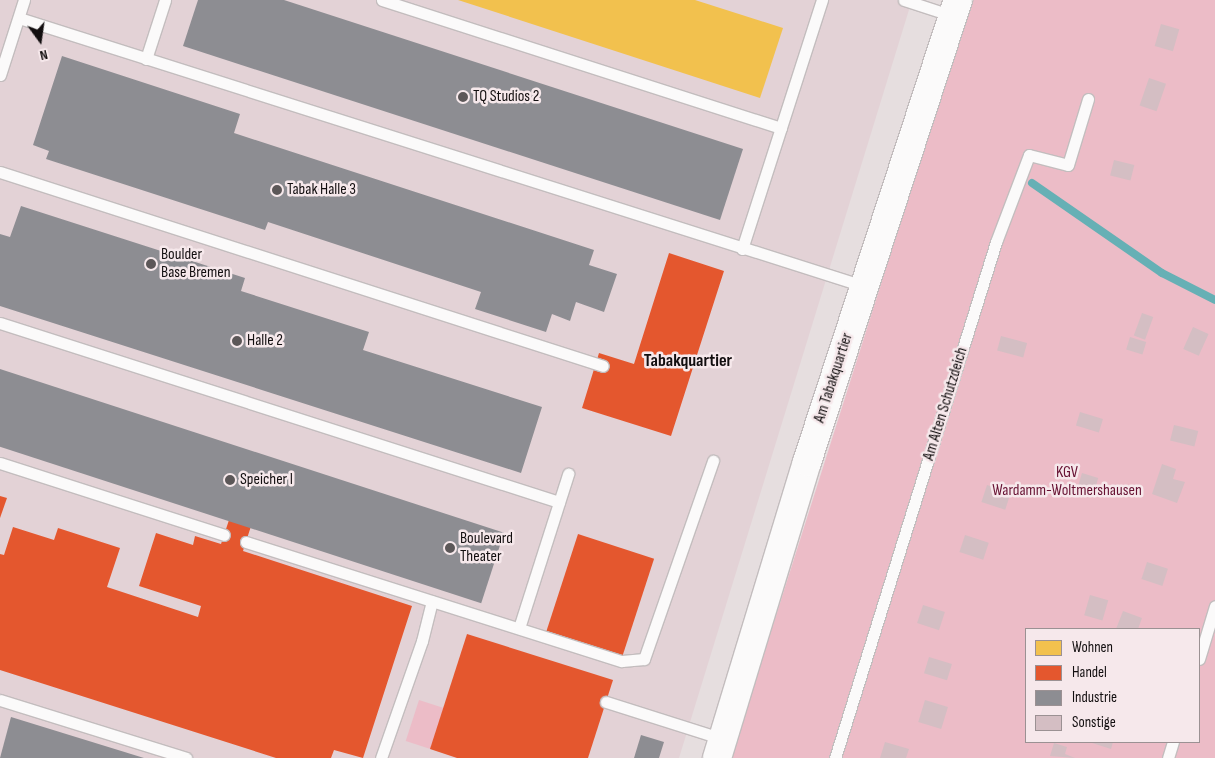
<!DOCTYPE html>
<html>
<head>
<meta charset="utf-8">
<style>
  body { margin:0 }
  #map { position:relative; width:1215px; height:758px; overflow:hidden; background:#e6dedf; font-family:"Sofia Sans Condensed",sans-serif }
  div>[style] { position:absolute }
  .built>* { inset:0; background:#e3d2d6 }
  .green>* { inset:0; background:#ecbcc7; transform-origin:0 0 }
  .homes>* { inset:0; background:#f2c14e }
  .shops>* { inset:0; background:#e4572e; transform-origin:0 0 }
  .industry>* { inset:0; background:#8d8d92; transform-origin:0 0 }
  .stream>* { height:8px; margin:-4px; padding:0 4px; transform-origin:4px; border-radius:4px; background:#66b0b5 }
  .building>* { inset:0; background:#d4bec3; transform-origin:0 0 }
  .roads { filter:drop-shadow(1px 0 #c3bdbe) drop-shadow(-1px 0 #c3bdbe) drop-shadow(0 1px #c3bdbe) drop-shadow(0 -1px #c3bdbe) }
  .service>* { height:11px; margin:-5.5px; padding:0 5.5px; transform-origin:5.5px; border-radius:5.5px; background:#fbfafa }
  .tertiary>* { height:28px; margin:-14px; padding:0 14px; transform-origin:14px; border-radius:14px; background:#fbfafa }
  .dots>* { width:14px; height:14px; translate:-50% -50%; box-sizing:border-box; border:2px solid #f6e8eb; border-radius:50% }
  span { translate:-50% -50%; white-space:nowrap; text-align:center; line-height:1.15; -webkit-text-stroke:5px #f6e8eb; paint-order:stroke }
  .poi-label { font-size:16px; color:#120e0f }
  .left { translate:0 -50%; text-align:left }
  .street-label { font-size:16px; color:#120e0f }
  .park-label { font-size:16px; color:#671233 }
  .neighbourhood-label { font-size:18px; color:#120e0f; font-weight:700 }
  .legend { position:absolute; left:1025px; top:628px; width:175px; height:115px; box-sizing:border-box; background:#f6e8eb; border:1px solid #9b9193; margin:0; padding:6px 9px; list-style:none; font-size:15px; color:#120e0f }
  .legend li { display:flex; align-items:center; gap:10px; height:25px }
  .legend b { width:25px; border:1px solid #9b9193 }
  .north { position:absolute; left:15px; top:15px; width:50px; height:50px; -webkit-text-stroke:4px #f6e8eb; paint-order:stroke; rotate:166deg; font-size:14px; font-weight:700; line-height:20px; text-align:center; color:#120e0f }
  .north::after { content:''; display:block; margin:auto; width:18px; height:22px; background:#120e0f; clip-path:polygon(50% 0,100% 100%,50% 72%,0 100%) }
</style>
</head>
<body>
<div id="map">
  <div class="built">
    <div style="clip-path:polygon(0 0,912px 0,679px 758px,0 758px)"></div>
  </div>
  <div class="green">
    <div style="clip-path:polygon(evenodd,971px 0,1215px 0,1215px 758px,731px 758px,971px 0,1026px 629px,1199px 629px,1199px 742px,1026px 742px,1026px 629px)"></div>
    <div style="left:419px;top:700px;width:26px;height:43px;rotate:18deg"></div>
  </div>
  <div class="homes">
    <div style="clip-path:polygon(458px 0,695px 0,783px 28px,760px 98px)"></div>
  </div>
  <div class="shops">
    <div style="clip-path:polygon(669px 253px,724px 271px,671px 436px,582px 408px,599px 353px,634px 364px)"></div>
    <div style="clip-path:polygon(0 496px,7px 498px,0 518px)"></div>
    <div style="clip-path:polygon(230px 517px,252px 523px,243px 551px,412px 606px,363px 758px,334px 750px,331px 758px,276px 758px,0 670px,0 554px,4px 555px,13px 527px,54px 540px,58px 528px,120px 548px,107px 587px,198px 617px,201px 606px,139px 586px,156px 533px,193px 545px,195px 536px,221px 544px)"></div>
    <div style="left:578px;top:534px;width:80px;height:102px;rotate:18deg"></div>
    <div style="clip-path:polygon(467px 634px,613px 680px,588px 758px,457px 758px,430px 749px)"></div>
  </div>
  <div class="industry">
    <div style="clip-path:polygon(198px 0,284px 0,743px 149px,720px 220px,183px 46px)"></div>
    <div style="clip-path:polygon(62px 56px,240px 114px,234px 133px,594px 250px,589px 265px,617px 274px,604px 312px,576px 302px,570px 321px,552px 314px,546px 332px,475px 309px,481px 292px,268px 222px,265px 230px,46px 159px,49px 151px,33px 145px)"></div>
    <div style="clip-path:polygon(21px 206px,245px 278px,241px 291px,369px 332px,363px 350px,542px 407px,521px 473px,0 306px,0 234px,10px 237px)"></div>
    <div style="left:0;top:369px;width:530px;height:74px;rotate:18deg"></div>
    <div style="clip-path:polygon(11px 717px,144px 758px,0 758px)"></div>
    <div style="clip-path:polygon(641px 735px,664px 742px,659px 758px,634px 758px)"></div>
  </div>
  <div class="stream">
    <div style="left:1032px;top:183px;width:158px;rotate:34.7deg"></div>
    <div style="left:1162px;top:273px;width:59px;rotate:27deg"></div>
  </div>
  <div class="building">
    <div style="left:1161px;top:24px;width:19px;height:23px;rotate:16deg"></div>
    <div style="left:1149px;top:78px;width:18px;height:29px;rotate:19deg"></div>
    <div style="left:1114px;top:160px;width:21px;height:16px;rotate:14deg"></div>
    <div style="left:1142px;top:313px;width:12px;height:24px;rotate:20deg"></div>
    <div style="left:1193px;top:327px;width:17px;height:24px;rotate:24deg"></div>
    <div style="left:1001px;top:336px;width:27px;height:15px;rotate:15deg"></div>
    <div style="left:1130px;top:337px;width:17px;height:13px;rotate:17deg"></div>
    <div style="left:1080px;top:412px;width:24px;height:14px;rotate:17deg"></div>
    <div style="left:1174px;top:425px;width:25px;height:16px;rotate:14deg"></div>
    <div style="clip-path:polygon(1162px 464px,1176px 469px,1173px 479px,1185px 482px,1177px 503px,1152px 494px)"></div>
    <div style="left:1082px;top:473px;width:17px;height:19px;rotate:17deg"></div>
    <div style="left:987px;top:485px;width:25px;height:18px;rotate:18deg"></div>
    <div style="left:965px;top:535px;width:25px;height:18px;rotate:18deg"></div>
    <div style="left:1147px;top:562px;width:22px;height:18px;rotate:18deg"></div>
    <div style="left:1090px;top:595px;width:19px;height:21px;rotate:16deg"></div>
    <div style="left:923px;top:605px;width:23px;height:19px;rotate:18deg"></div>
    <div style="clip-path:polygon(1123px 611px,1142px 618px,1138px 629px,1116px 629px)"></div>
    <div style="left:929px;top:657px;width:24px;height:17px;rotate:17deg"></div>
    <div style="left:925px;top:700px;width:24px;height:23px;rotate:17deg"></div>
    <div style="clip-path:polygon(885px 742px,909px 749px,906px 758px,880px 758px)"></div>
    <div style="clip-path:polygon(1089px 742px,1113px 742px,1111px 749px)"></div>
    <div style="clip-path:polygon(1054px 743px,1067px 747px,1065px 754px,1075px 758px,1050px 756px)"></div>
  </div>
  <div class="roads">
    <div class="service">
      <div style="left:382px;top:0;width:419px;rotate:17.8deg"></div>
      <div style="left:904px;top:0;width:52px;rotate:18.1deg"></div>
      <div style="left:19px;top:18px;width:886px;rotate:17.6deg"></div>
      <div style="left:146px;top:59px;width:62px;rotate:-72.1deg"></div>
      <div style="left:0;top:75px;width:79px;rotate:-72.3deg"></div>
      <div style="left:0;top:172px;width:633px;rotate:17.83deg"></div>
      <div style="left:742px;top:249px;width:262px;rotate:-72.2deg"></div>
      <div style="left:0;top:323px;width:587px;rotate:17.76deg"></div>
      <div style="left:0;top:463px;width:235px;rotate:17.8deg"></div>
      <div style="left:246px;top:542px;width:394px;rotate:17.6deg"></div>
      <div style="left:622px;top:661px;width:22px;rotate:-5deg"></div>
      <div style="left:644px;top:659px;width:210px;rotate:-70.8deg"></div>
      <div style="left:519px;top:628px;width:162px;rotate:-72.3deg"></div>
      <div style="left:1199px;top:659px;width:55px;rotate:-73.2deg"></div>
      <div style="left:0;top:700px;width:195px;rotate:17.3deg"></div>
      <div style="left:606px;top:702px;width:123px;rotate:17.5deg"></div>
      <div style="left:381px;top:758px;width:124px;rotate:-70.7deg"></div>
      <div style="left:422px;top:641px;width:41px;rotate:-76deg"></div>
      <div style="left:835px;top:758px;width:541px;rotate:-72.67deg"></div>
      <div style="left:996px;top:242px;width:93px;rotate:-69.2deg"></div>
      <div style="left:1029px;top:155px;width:40px;rotate:14.4deg"></div>
      <div style="left:1068px;top:165px;width:69px;rotate:-73.1deg"></div>
      <div style="left:1168px;top:758px;width:17px;rotate:-73deg"></div>
    </div>
    <div class="tertiary">
      <div style="left:717px;top:758px;width:309px;rotate:-73.1deg"></div>
      <div style="left:807px;top:462px;width:486px;rotate:-71.9deg"></div>
    </div>
  </div>
  <div class="dots">
    <div style="left:463px;top:97px;background:#5c5758"></div>
    <div style="left:277px;top:190px;background:#5c5758"></div>
    <div style="left:151px;top:264px;background:#5c5758"></div>
    <div style="left:237px;top:341px;background:#5c5758"></div>
    <div style="left:230px;top:480px;background:#5c5758"></div>
    <div style="left:450px;top:548px;background:#5c5758"></div>
  </div>
  <div class="poi-label">
    <span class="left" style="left:473px;top:97px">TQ Studios 2</span>
    <span class="left" style="left:287px;top:190px">Tabak Halle 3</span>
    <span class="left" style="left:161px;top:264px">Boulder<br>Base Bremen</span>
    <span class="left" style="left:247px;top:341px">Halle 2</span>
    <span class="left" style="left:240px;top:480px">Speicher I</span>
    <span class="left" style="left:460px;top:548px">Boulevard<br>Theater</span>
  </div>
  <div class="street-label">
    <span style="left:834px;top:378px;rotate:-72deg">Am Tabakquartier</span>
    <span style="left:946px;top:404px;rotate:-73deg">Am Alten Schutzdeich</span>
  </div>
  <div class="park-label">
    <span style="left:1067px;top:482px">KGV<br>Wardamm-Woltmershausen</span>
  </div>
  <div class="neighbourhood-label">
    <span style="left:688px;top:361px">Tabakquartier</span>
  </div>
  <ul class="legend">
  <li><b style="height:14px;background:#f2c14e"></b>Wohnen</li>
  <li><b style="height:14px;background:#e4572e"></b>Handel</li>
  <li><b style="height:14px;background:#8d8d92"></b>Industrie</li>
  <li><b style="height:14px;background:#d4bec3"></b>Sonstige</li>
  </ul>
  <div class="north">N</div>
</div>
</body>
</html>
